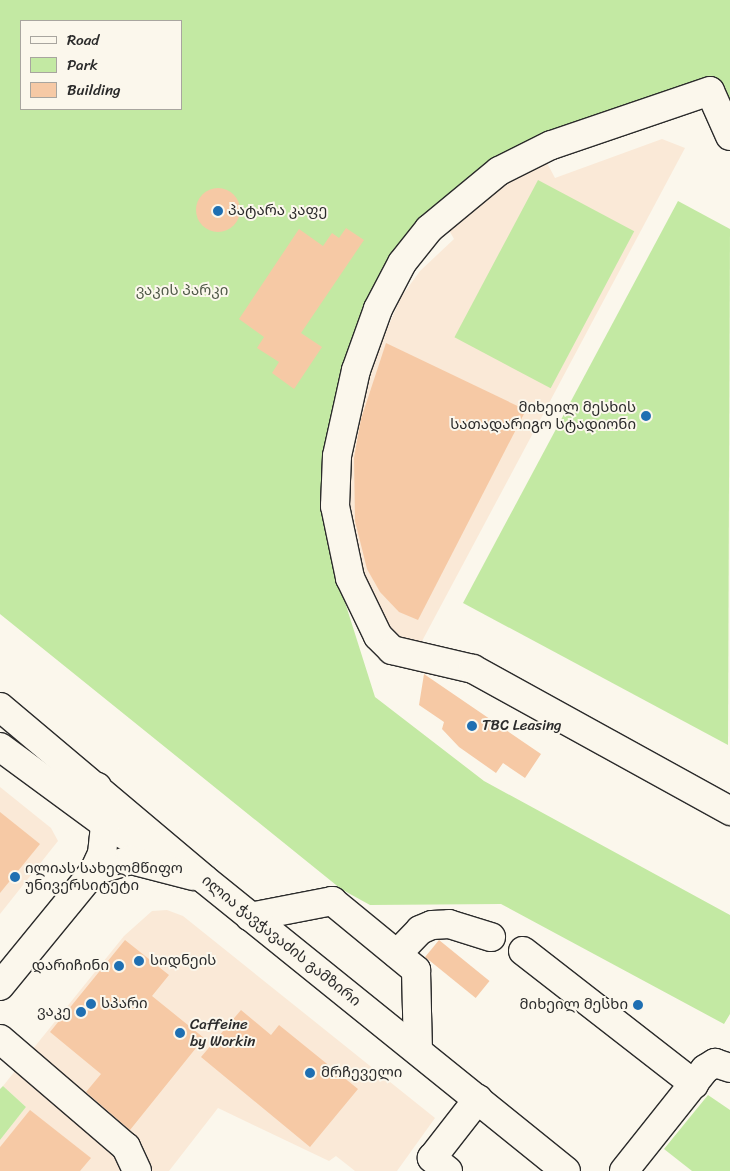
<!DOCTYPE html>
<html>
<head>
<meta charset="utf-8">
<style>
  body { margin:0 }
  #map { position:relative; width:730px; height:1171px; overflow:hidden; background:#fbf7ec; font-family:Sriracha,"Noto Sans Georgian",sans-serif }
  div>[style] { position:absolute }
  .built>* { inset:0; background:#fae9d7 }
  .green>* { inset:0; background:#c3e9a3; transform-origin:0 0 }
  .building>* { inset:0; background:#f6c9a5; transform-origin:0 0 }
  .round { border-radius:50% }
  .roads { filter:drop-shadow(1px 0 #2b2b2b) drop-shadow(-1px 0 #2b2b2b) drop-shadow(0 1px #2b2b2b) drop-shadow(0 -1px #2b2b2b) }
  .minor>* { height:28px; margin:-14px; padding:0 14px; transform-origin:14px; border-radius:14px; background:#fbf7ec }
  .major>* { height:28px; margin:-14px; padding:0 14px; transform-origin:14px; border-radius:14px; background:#fbf7ec }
  .dots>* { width:14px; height:14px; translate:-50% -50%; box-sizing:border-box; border:2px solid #fbf7ec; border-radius:50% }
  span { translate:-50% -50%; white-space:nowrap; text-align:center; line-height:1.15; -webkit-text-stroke:4px #fbf7ec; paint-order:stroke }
  .poi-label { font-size:15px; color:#2b2b2b }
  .left { translate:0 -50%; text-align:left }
  .right { translate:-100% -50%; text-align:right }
  .park-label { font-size:15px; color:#515a49 }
  .street-label { font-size:15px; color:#2b2b2b }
  .legend { position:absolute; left:20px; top:20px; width:162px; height:90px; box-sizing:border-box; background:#fbf7ec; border:1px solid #a8a59f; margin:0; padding:6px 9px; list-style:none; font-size:15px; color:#2b2b2b }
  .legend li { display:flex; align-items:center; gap:10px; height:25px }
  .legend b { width:25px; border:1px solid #a8a59f }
</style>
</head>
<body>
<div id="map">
  <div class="built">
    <div style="clip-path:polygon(662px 139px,685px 148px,421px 643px,396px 643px,364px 578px,344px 483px,362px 387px,401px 297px,420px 271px,454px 239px,449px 230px,496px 190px,546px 161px,555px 178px)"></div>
    <div style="clip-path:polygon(0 787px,51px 828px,58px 841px,0 914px)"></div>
    <div style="clip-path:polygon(167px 910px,183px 916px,435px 1118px,397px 1171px,355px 1171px,336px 1156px,329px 1161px,218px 1108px,169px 1171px,0 1171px,0 1140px,26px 1107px,3px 1086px,124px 936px,152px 911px)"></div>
  </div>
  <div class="green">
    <div style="clip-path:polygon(evenodd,0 0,730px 0,730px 105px,696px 110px,691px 85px,507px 153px,471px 176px,427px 216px,324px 486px,331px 558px,375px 697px,484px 781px,730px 915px,730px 1014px,724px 1024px,501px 904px,370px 905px,341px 889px,0 614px,0 0,21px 21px,181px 21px,181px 109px,21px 109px,21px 21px)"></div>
    <div style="left:538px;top:180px;width:109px;height:178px;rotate:28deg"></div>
    <div style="clip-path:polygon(678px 201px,730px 229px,728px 745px,463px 603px)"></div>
    <div style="clip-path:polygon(3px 1086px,26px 1107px,0 1140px,0 1089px)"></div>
    <div style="clip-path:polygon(708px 1095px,730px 1110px,730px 1171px,692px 1171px,664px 1149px)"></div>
  </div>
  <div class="building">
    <div class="round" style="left:196px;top:188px;width:44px;height:44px"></div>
    <div style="clip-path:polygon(346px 228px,364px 240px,301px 333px,322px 347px,294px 389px,272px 373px,279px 362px,257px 348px,264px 337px,239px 319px,299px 229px,323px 246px,332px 233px,339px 238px)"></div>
    <div style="clip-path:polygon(386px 343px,526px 410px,418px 620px,399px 612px,380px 592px,367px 569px,355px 521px,354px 458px,361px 419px)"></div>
    <div style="clip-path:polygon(424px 674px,541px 754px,525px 778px,503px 763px,496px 773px,459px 747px,442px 729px,444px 722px,419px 705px)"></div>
    <div style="clip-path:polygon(0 812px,40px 844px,0 893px)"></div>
    <div style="clip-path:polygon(125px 940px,169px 975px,152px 996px,204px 1038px,130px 1130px,86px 1092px,101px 1074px,50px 1032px)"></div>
    <div style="left:439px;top:940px;width:65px;height:22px;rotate:39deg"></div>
    <div style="clip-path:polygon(241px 1010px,271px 1035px,279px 1025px,358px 1089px,310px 1147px,201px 1057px)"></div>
    <div style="clip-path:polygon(30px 1110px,91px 1158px,80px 1171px,0 1171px,0 1147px)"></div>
  </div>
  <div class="roads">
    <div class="minor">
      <div style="left:730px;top:136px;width:49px;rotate:-114deg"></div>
      <div style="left:710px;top:91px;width:168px;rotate:161.2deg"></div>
      <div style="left:551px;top:145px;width:58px;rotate:153.4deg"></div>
      <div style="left:499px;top:171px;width:91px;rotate:140.4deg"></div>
      <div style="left:429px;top:229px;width:43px;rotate:128.5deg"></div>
      <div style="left:402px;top:263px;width:52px;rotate:117.6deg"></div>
      <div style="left:378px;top:309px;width:65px;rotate:109.8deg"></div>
      <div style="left:356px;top:370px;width:88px;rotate:102.5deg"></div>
      <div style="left:337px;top:456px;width:50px;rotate:92.3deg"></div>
      <div style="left:335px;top:506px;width:74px;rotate:78.2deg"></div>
      <div style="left:350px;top:578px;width:64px;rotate:64.2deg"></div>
      <div style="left:378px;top:636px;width:20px;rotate:45deg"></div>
      <div style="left:392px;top:650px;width:83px;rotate:13.2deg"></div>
      <div style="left:473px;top:669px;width:294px;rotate:28.9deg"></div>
      <div style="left:0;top:747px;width:130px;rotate:36.3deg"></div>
      <div style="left:105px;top:824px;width:79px;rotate:29.5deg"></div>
      <div style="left:250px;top:917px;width:84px;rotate:-11deg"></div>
      <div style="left:332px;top:901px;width:109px;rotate:39.4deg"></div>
      <div style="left:416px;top:970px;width:81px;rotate:88.6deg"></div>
      <div style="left:523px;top:951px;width:217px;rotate:37.9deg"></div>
      <div style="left:397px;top:954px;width:33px;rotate:-46deg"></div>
      <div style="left:420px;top:930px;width:13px;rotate:-23deg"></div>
      <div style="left:432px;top:925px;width:17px;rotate:-3deg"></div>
      <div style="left:449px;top:924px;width:44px;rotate:17.2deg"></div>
      <div style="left:0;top:1039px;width:166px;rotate:40.6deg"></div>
      <div style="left:126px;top:1147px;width:26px;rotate:65deg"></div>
      <div style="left:448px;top:1171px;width:21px;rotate:-141deg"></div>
      <div style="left:432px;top:1158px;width:75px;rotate:-52.1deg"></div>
      <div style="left:624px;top:1171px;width:130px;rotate:-51.5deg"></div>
      <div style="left:705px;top:1069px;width:12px;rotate:-31deg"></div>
      <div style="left:715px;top:1063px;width:16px;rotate:18deg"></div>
    </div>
    <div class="major">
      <div style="left:0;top:707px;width:267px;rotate:40.1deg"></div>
      <div style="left:204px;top:879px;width:465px;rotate:38.9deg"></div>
      <div style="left:94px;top:871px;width:39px;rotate:-17deg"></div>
      <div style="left:131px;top:860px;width:64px;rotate:14.5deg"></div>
      <div style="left:0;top:986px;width:149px;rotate:-50.7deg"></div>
      <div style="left:94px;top:871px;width:19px;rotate:-65deg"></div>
      <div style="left:102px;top:854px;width:30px;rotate:-84deg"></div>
      <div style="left:105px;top:824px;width:38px;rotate:-102deg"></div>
    </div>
  </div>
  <div class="dots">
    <div style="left:218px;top:211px;background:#1f6fb2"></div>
    <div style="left:646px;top:416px;background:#1f6fb2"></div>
    <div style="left:472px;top:726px;background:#1f6fb2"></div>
    <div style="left:15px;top:877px;background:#1f6fb2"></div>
    <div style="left:139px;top:961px;background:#1f6fb2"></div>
    <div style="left:119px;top:966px;background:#1f6fb2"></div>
    <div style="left:91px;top:1004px;background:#1f6fb2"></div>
    <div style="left:638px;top:1005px;background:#1f6fb2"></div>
    <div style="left:81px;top:1012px;background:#1f6fb2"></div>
    <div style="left:180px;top:1033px;background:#1f6fb2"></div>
    <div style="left:310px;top:1073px;background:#1f6fb2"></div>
  </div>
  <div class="poi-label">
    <span class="left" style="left:228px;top:211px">პატარა კაფე</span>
    <span class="right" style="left:636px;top:416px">მიხეილ მესხის<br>სათადარიგო სტადიონი</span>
    <span class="left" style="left:482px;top:726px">TBC Leasing</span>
    <span class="left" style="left:25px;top:877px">ილიას სახელმწიფო<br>უნივერსიტეტი</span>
    <span class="left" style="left:150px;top:961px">სიდნეის</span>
    <span class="right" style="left:109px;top:966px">დარიჩინი</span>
    <span class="left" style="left:101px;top:1004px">სპარი</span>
    <span class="right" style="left:628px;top:1005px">მიხეილ მესხი</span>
    <span class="right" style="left:71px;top:1012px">ვაკე</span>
    <span class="left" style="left:190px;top:1033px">Caffeine<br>by Workin</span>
    <span class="left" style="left:321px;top:1073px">მრჩეველი</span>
  </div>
  <div class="park-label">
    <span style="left:182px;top:291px">ვაკის პარკი</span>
  </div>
  <div class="street-label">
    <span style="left:281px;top:941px;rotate:39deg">ილია ჭავჭავაძის გამზირი</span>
  </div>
  <ul class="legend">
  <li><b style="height:6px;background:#fbf7ec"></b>Road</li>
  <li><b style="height:14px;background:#c3e9a3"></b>Park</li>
  <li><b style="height:14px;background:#f6c9a5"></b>Building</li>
  </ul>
</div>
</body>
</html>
